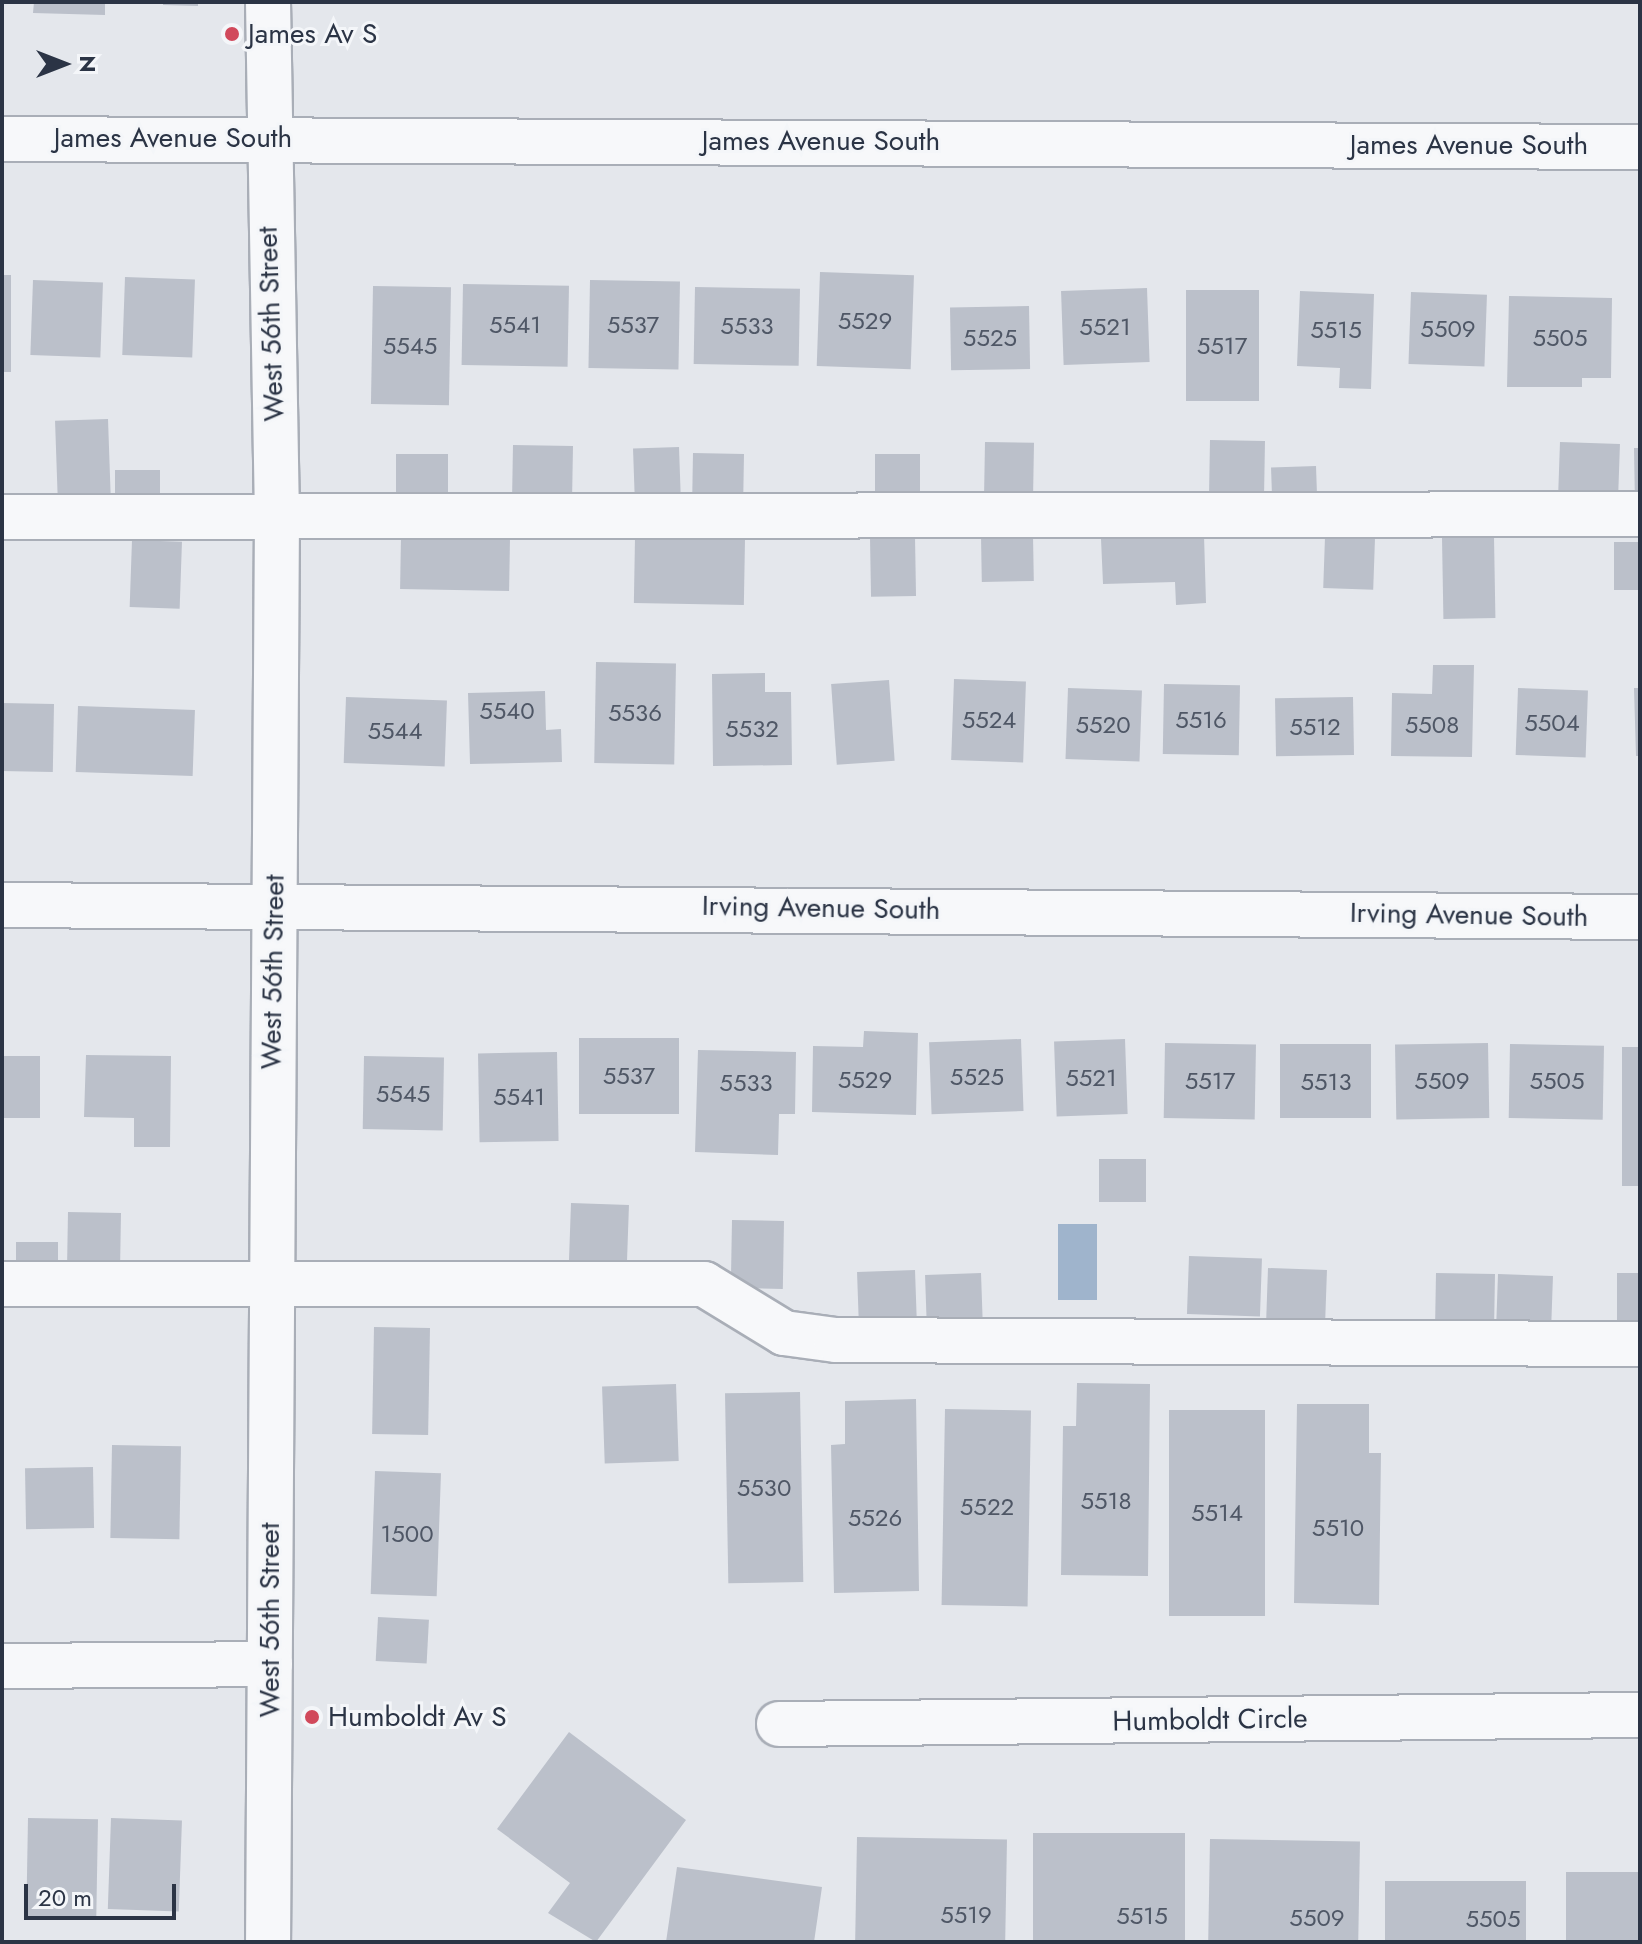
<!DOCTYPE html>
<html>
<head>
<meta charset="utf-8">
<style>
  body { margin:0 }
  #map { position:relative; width:1642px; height:1944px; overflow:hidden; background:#e4e7ec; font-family:Jost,sans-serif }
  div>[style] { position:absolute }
  .water>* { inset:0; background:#9fb4cc; transform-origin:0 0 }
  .building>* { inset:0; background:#bbc0ca; transform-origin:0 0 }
  .roads { filter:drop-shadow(2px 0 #a9aeb7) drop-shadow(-2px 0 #a9aeb7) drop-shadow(0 2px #a9aeb7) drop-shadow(0 -2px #a9aeb7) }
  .minor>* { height:44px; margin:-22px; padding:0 22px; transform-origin:22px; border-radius:22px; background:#f7f8fa }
  .dots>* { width:22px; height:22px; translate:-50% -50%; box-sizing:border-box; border:4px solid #f4f6f9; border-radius:50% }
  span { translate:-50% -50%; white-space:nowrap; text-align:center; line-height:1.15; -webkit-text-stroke:6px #f4f6f9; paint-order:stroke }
  .number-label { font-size:24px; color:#4f5766 }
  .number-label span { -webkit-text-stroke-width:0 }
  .poi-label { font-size:28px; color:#2b3445 }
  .left { translate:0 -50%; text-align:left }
  .street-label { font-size:28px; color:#2b3445 }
  .frame { position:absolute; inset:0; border:4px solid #2b3445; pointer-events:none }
  .north { position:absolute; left:24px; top:24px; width:80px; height:80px; -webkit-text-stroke:6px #f4f6f9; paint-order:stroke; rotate:90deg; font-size:22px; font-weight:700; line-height:32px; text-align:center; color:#2b3445 }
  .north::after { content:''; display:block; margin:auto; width:28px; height:36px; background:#2b3445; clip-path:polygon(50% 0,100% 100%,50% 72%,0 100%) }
  .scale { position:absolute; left:24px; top:1884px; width:152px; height:36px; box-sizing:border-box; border:4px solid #2b3445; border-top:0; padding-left:10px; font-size:24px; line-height:28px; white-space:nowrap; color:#2b3445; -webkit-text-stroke:6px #f4f6f9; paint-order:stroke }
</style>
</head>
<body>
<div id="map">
  <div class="water">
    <div style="left:1058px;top:1224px;width:39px;height:76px"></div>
  </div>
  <div class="building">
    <div style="clip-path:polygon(34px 2px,105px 2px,105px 15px,33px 13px)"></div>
    <div style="clip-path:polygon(163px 2px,198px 2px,198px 6px,163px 5px)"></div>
    <div style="left:820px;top:272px;width:94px;height:94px;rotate:2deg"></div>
    <div style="left:2px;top:275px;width:9px;height:97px"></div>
    <div style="left:125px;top:277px;width:70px;height:78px;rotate:2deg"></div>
    <div style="left:33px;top:280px;width:70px;height:75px;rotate:2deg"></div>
    <div style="left:590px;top:280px;width:90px;height:88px;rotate:1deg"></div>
    <div style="left:463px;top:284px;width:106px;height:81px;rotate:1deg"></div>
    <div style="left:373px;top:286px;width:78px;height:118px;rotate:1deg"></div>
    <div style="left:695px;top:287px;width:105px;height:77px;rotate:1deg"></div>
    <div style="left:1147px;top:288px;width:74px;height:86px;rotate:88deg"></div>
    <div style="left:1186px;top:290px;width:73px;height:111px"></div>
    <div style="clip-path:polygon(1300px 291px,1374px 294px,1371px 389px,1339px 388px,1340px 368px,1297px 366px)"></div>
    <div style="left:1411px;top:292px;width:76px;height:72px;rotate:2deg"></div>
    <div style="clip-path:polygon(1509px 296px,1612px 298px,1611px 378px,1582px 378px,1582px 387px,1507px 387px)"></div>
    <div style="left:1029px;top:306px;width:63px;height:79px;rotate:89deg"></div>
    <div style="left:108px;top:419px;width:85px;height:53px;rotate:88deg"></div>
    <div style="left:1210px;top:440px;width:55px;height:64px;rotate:1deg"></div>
    <div style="left:985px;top:442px;width:49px;height:55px;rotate:1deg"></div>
    <div style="left:1560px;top:442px;width:60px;height:62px;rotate:2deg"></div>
    <div style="left:513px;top:445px;width:60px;height:63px;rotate:1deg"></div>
    <div style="left:679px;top:447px;width:54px;height:46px;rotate:88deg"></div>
    <div style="clip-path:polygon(1634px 448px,1640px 448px,1640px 505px,1635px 505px)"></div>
    <div style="left:693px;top:453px;width:51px;height:53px;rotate:1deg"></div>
    <div style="left:396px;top:454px;width:52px;height:52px"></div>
    <div style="left:875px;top:454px;width:45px;height:49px"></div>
    <div style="left:1316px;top:466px;width:36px;height:45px;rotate:88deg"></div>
    <div style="left:160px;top:470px;width:35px;height:45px;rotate:90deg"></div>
    <div style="left:1033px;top:535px;width:46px;height:52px;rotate:89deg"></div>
    <div style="clip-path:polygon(1204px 535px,1206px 603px,1176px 605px,1175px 582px,1103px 584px,1101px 539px)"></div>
    <div style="left:401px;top:537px;width:109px;height:52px;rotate:1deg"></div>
    <div style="left:915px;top:537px;width:59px;height:45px;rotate:89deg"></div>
    <div style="left:1325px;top:537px;width:50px;height:51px;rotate:2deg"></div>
    <div style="left:1494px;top:537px;width:81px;height:52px;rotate:89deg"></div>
    <div style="left:635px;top:538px;width:110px;height:65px;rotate:1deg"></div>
    <div style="left:132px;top:540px;width:50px;height:67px;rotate:2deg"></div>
    <div style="left:1640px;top:542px;width:48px;height:26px;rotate:90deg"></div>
    <div style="left:596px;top:662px;width:80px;height:101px;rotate:1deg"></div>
    <div style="clip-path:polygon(1433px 665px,1474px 665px,1472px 757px,1391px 756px,1392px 693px,1432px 694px)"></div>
    <div style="clip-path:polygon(765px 673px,765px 692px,791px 692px,792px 765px,713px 766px,712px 674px)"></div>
    <div style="left:954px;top:679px;width:72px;height:81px;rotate:2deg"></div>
    <div style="left:889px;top:680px;width:81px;height:58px;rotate:86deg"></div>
    <div style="left:1164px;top:684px;width:76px;height:70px;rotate:1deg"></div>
    <div style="left:1068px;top:688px;width:74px;height:71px;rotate:2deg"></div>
    <div style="left:1518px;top:688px;width:70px;height:67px;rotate:2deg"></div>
    <div style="clip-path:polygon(1634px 688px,1640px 688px,1640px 756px,1636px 756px)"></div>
    <div style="clip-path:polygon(545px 691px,546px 730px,561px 729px,562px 762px,470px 764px,468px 693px)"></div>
    <div style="left:346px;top:697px;width:101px;height:66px;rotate:2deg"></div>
    <div style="left:1353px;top:697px;width:58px;height:78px;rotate:89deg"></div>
    <div style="left:2px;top:703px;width:52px;height:68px;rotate:1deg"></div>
    <div style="left:78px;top:706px;width:117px;height:66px;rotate:2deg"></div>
    <div style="clip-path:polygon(864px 1031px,918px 1033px,916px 1115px,812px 1112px,813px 1046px,863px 1047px)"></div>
    <div style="left:579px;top:1038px;width:100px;height:76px"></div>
    <div style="left:1021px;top:1039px;width:72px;height:92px;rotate:88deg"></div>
    <div style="left:1125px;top:1039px;width:75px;height:71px;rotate:88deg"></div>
    <div style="left:1165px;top:1043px;width:91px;height:75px;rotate:1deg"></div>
    <div style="left:1488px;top:1043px;width:75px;height:93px;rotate:89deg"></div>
    <div style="left:1371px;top:1044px;width:74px;height:91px;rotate:90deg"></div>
    <div style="left:1510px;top:1044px;width:94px;height:74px;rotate:1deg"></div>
    <div style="left:1622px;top:1047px;width:18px;height:139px"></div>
    <div style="clip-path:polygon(698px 1050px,796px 1052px,795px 1114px,779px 1114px,778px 1155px,695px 1152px)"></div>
    <div style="left:557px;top:1052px;width:89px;height:79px;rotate:89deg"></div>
    <div style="clip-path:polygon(86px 1055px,171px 1056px,170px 1147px,134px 1147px,134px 1118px,84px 1117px)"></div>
    <div style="left:2px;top:1056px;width:38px;height:62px"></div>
    <div style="left:364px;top:1056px;width:80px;height:73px;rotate:1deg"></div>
    <div style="left:1099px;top:1159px;width:47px;height:43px"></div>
    <div style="left:571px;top:1203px;width:58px;height:58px;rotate:2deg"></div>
    <div style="left:68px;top:1212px;width:53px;height:59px;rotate:1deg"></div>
    <div style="left:732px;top:1220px;width:52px;height:68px;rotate:1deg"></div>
    <div style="left:16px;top:1242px;width:42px;height:34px"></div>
    <div style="left:1189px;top:1256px;width:73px;height:58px;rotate:2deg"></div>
    <div style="left:1268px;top:1268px;width:59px;height:66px;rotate:2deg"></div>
    <div style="left:915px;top:1270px;width:60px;height:58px;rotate:88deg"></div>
    <div style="left:981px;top:1273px;width:54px;height:56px;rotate:88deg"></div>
    <div style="left:1436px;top:1273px;width:59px;height:59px;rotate:1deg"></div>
    <div style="left:1640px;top:1273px;width:60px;height:23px;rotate:90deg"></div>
    <div style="left:1498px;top:1274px;width:55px;height:58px;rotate:2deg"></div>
    <div style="left:374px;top:1327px;width:56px;height:107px;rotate:1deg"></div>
    <div style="clip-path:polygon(1077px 1383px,1150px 1384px,1148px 1576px,1061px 1575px,1063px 1426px,1076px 1426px)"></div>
    <div style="left:676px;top:1384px;width:77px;height:74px;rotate:88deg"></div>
    <div style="left:800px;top:1392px;width:190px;height:75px;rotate:89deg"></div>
    <div style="clip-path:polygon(916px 1399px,919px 1591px,834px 1593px,831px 1445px,845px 1444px,845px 1401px)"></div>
    <div style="clip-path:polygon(1297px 1404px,1369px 1404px,1369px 1453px,1381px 1453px,1379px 1605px,1294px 1603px)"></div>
    <div style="left:945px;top:1409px;width:86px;height:196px;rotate:1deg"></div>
    <div style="left:1169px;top:1410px;width:96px;height:206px"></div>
    <div style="left:112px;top:1445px;width:69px;height:93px;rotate:1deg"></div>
    <div style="left:93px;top:1467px;width:61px;height:68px;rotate:89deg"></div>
    <div style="left:375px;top:1471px;width:66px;height:123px;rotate:2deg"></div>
    <div style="left:378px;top:1617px;width:51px;height:44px;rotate:3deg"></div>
    <div style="clip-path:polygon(569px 1732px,686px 1820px,596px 1942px,548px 1913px,570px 1883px,497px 1829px)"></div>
    <div style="left:28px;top:1818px;width:70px;height:98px;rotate:1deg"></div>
    <div style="left:111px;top:1818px;width:71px;height:91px;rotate:2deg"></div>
    <div style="left:1033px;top:1833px;width:152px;height:109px"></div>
    <div style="left:857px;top:1837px;width:150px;height:105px;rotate:1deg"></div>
    <div style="left:1210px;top:1839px;width:150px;height:103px;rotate:1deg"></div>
    <div style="clip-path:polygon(677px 1867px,822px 1887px,814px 1942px,666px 1942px)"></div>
    <div style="left:1566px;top:1872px;width:74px;height:70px"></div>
    <div style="left:1385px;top:1881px;width:141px;height:61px"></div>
  </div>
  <div class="roads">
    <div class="minor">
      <div style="left:268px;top:2px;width:514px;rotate:89deg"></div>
      <div style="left:277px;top:516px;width:1426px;rotate:90.36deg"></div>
      <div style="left:2px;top:139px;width:1638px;rotate:0.28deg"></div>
      <div style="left:2px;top:517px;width:1638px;rotate:-0.1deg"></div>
      <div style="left:2px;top:905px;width:1638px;rotate:0.42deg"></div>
      <div style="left:2px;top:1284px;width:702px"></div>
      <div style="left:704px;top:1284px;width:94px;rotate:31.5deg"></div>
      <div style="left:784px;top:1333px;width:52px;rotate:7.7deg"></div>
      <div style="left:836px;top:1340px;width:804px;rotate:0.29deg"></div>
      <div style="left:2px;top:1666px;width:268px;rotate:-0.4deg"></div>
      <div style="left:779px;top:1724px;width:861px;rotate:-0.6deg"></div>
    </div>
  </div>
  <div class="dots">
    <div style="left:232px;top:34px;background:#d1495b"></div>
    <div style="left:312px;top:1717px;background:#d1495b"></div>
  </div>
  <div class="number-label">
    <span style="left:865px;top:321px">5529</span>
    <span style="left:515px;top:325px">5541</span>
    <span style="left:633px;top:325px">5537</span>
    <span style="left:747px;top:326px">5533</span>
    <span style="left:1105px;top:327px">5521</span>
    <span style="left:1448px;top:329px">5509</span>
    <span style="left:1336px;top:330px">5515</span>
    <span style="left:990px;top:338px">5525</span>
    <span style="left:1560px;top:338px">5505</span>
    <span style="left:410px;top:346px">5545</span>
    <span style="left:1222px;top:346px">5517</span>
    <span style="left:507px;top:711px">5540</span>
    <span style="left:635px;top:713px">5536</span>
    <span style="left:989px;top:720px">5524</span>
    <span style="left:1201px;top:720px">5516</span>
    <span style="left:1552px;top:723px">5504</span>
    <span style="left:1103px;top:725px">5520</span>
    <span style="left:1432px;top:725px">5508</span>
    <span style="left:1315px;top:727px">5512</span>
    <span style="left:752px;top:729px">5532</span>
    <span style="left:395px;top:731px">5544</span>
    <span style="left:629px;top:1076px">5537</span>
    <span style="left:977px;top:1077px">5525</span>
    <span style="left:1091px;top:1078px">5521</span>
    <span style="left:865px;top:1080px">5529</span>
    <span style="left:1210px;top:1081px">5517</span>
    <span style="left:1442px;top:1081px">5509</span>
    <span style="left:1557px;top:1081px">5505</span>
    <span style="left:1326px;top:1082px">5513</span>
    <span style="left:746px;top:1083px">5533</span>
    <span style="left:403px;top:1094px">5545</span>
    <span style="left:519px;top:1097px">5541</span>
    <span style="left:764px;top:1488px">5530</span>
    <span style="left:1106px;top:1501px">5518</span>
    <span style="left:987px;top:1507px">5522</span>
    <span style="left:1217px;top:1513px">5514</span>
    <span style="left:875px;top:1518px">5526</span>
    <span style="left:1338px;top:1528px">5510</span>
    <span style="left:407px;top:1534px">1500</span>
    <span style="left:966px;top:1915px">5519</span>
    <span style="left:1142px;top:1916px">5515</span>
    <span style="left:1317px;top:1918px">5509</span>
    <span style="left:1493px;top:1919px">5505</span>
  </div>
  <div class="poi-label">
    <span class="left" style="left:248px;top:34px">James Av S</span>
    <span class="left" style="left:328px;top:1717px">Humboldt Av S</span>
  </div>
  <div class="street-label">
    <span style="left:173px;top:138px">James Avenue South</span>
    <span style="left:821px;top:141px">James Avenue South</span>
    <span style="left:1469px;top:145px">James Avenue South</span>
    <span style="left:271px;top:324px;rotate:-92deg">West 56th Street</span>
    <span style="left:821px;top:908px;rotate:1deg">Irving Avenue South</span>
    <span style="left:1469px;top:915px;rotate:1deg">Irving Avenue South</span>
    <span style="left:273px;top:972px;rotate:-89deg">West 56th Street</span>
    <span style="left:270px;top:1620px;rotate:-90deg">West 56th Street</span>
    <span style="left:1210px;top:1720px;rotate:-1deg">Humboldt Circle</span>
  </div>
  <div class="frame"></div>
  <div class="north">N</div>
  <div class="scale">20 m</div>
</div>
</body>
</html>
